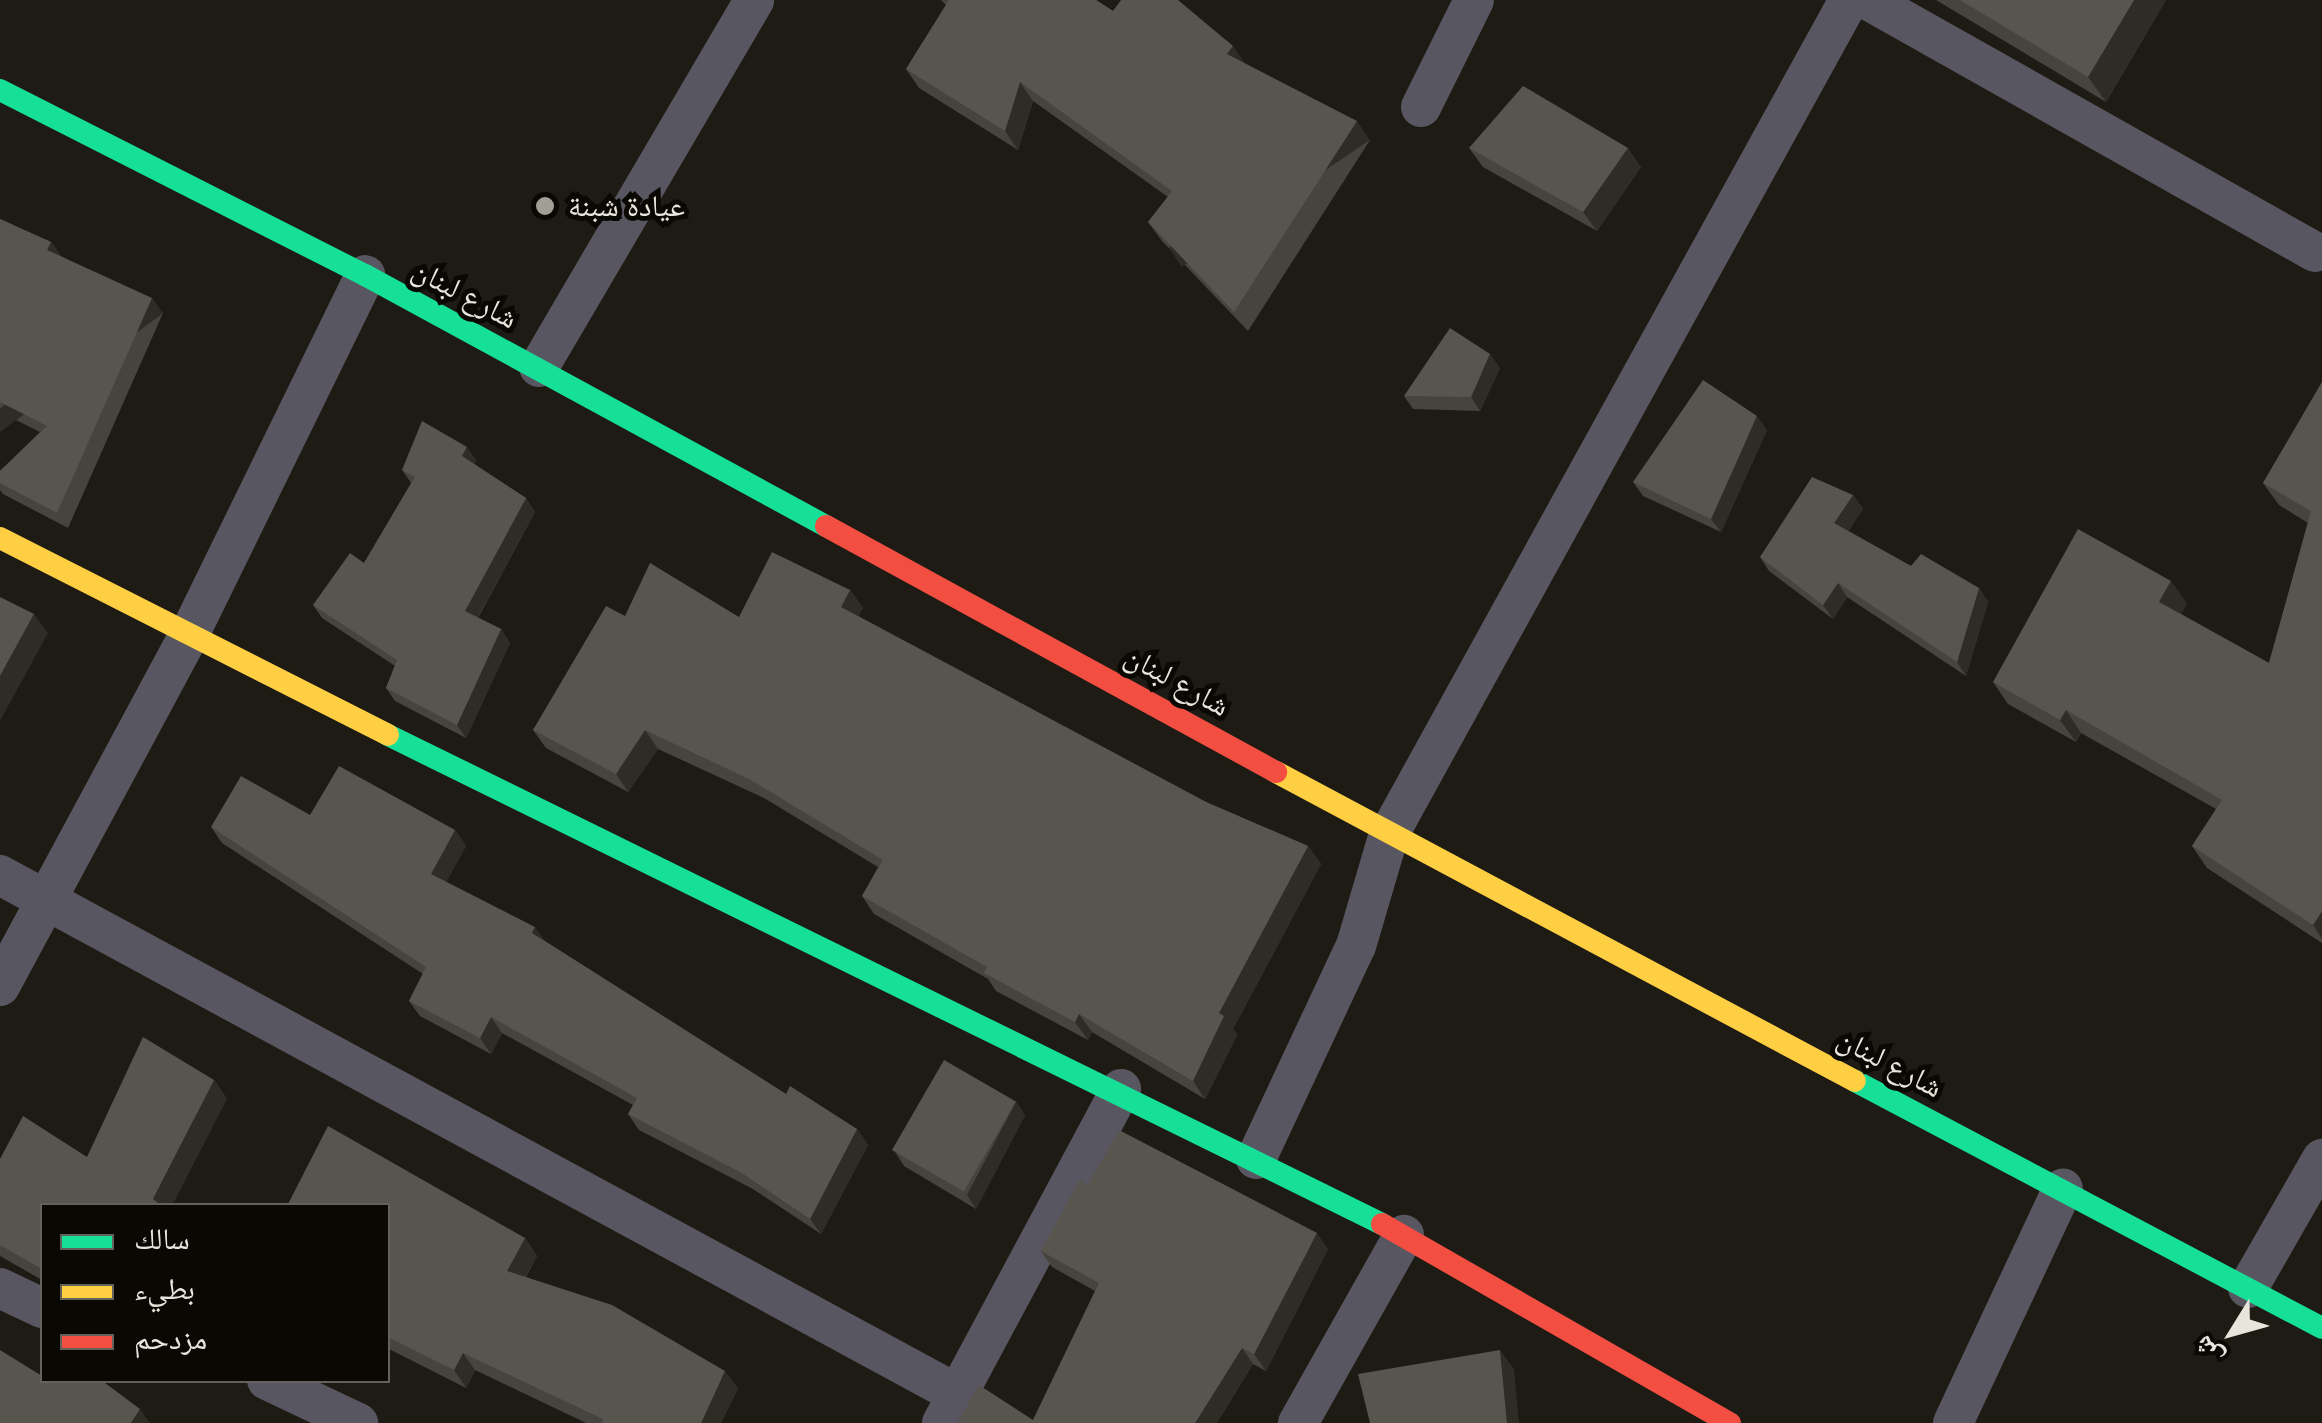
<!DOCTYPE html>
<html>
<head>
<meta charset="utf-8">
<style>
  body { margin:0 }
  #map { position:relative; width:2322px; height:1423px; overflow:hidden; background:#1d1b13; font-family:"DM Sans","Noto Naskh Arabic",sans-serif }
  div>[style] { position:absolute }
  .street>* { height:40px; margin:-20px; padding:0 20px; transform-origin:20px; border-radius:20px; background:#585660 }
  .fast>* { height:22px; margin:-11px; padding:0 11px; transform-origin:11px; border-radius:11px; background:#16e098 }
  .slow>* { height:22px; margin:-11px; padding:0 11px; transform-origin:11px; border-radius:11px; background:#ffcf43 }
  .jam>* { height:22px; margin:-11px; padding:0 11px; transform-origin:11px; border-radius:11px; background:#f24e42 }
  .wall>* { inset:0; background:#47433e }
  .shaded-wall>* { inset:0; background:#2f2c26; transform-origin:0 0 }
  .building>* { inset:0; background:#58554f; transform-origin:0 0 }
  .dots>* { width:28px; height:28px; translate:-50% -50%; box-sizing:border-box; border:5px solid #090803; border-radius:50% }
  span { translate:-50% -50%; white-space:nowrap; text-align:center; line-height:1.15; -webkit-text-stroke:10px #090803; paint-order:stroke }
  .poi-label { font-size:30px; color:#e8e6dc }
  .left { translate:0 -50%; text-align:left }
  .street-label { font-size:30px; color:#e8e6dc }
  .legend { position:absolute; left:40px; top:1203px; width:350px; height:180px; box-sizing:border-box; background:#090803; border:2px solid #62615a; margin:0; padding:12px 18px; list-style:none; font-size:30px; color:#e8e6dc }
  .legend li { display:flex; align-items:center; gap:20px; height:50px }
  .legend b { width:50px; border:2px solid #62615a }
  .north { position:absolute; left:2182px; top:1283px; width:100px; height:100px; -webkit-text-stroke:8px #090803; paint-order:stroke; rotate:233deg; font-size:28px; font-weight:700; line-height:40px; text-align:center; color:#e8e6dc }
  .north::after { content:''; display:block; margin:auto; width:35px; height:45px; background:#e8e6dc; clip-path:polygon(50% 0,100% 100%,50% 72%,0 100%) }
</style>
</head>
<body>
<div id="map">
  <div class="street">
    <div style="left:1868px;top:0;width:513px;rotate:29.41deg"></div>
    <div style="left:1421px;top:107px;width:119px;rotate:-63.6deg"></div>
    <div style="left:539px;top:367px;width:425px;rotate:-59.6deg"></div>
    <div style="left:0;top:875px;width:1089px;rotate:28.47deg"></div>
    <div style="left:0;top:986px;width:396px;rotate:-61.7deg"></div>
    <div style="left:188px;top:637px;width:403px;rotate:-63.9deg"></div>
    <div style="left:1256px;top:1159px;width:235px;rotate:-64.9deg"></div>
    <div style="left:1356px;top:946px;width:117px;rotate:-73.6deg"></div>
    <div style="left:1389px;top:834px;width:952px;rotate:-61.12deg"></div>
    <div style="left:0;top:1288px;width:47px;rotate:25.5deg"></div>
    <div style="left:2248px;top:1288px;width:149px;rotate:-60.2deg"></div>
    <div style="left:267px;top:1380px;width:101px;rotate:25.3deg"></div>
    <div style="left:942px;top:1423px;width:379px;rotate:-61.8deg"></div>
    <div style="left:1298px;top:1423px;width:216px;rotate:-60.6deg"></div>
    <div style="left:1953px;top:1423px;width:259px;rotate:-64.9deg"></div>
  </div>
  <div class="fast">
    <div style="left:0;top:90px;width:409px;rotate:26.9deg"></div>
    <div style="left:365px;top:275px;width:525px;rotate:28.57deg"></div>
    <div style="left:388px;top:735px;width:1108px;rotate:26.19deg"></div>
    <div style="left:1855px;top:1081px;width:528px;rotate:27.87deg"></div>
  </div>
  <div class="slow">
    <div style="left:0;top:538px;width:435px;rotate:26.9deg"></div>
    <div style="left:1276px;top:772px;width:656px;rotate:28.09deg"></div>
  </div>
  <div class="jam">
    <div style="left:826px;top:526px;width:513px;rotate:28.66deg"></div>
    <div style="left:1382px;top:1224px;width:401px;rotate:29.8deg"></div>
  </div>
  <div class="wall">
    <div style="clip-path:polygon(941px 0,1096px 0,1113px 11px,1244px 63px,1370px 140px,1248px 331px,1162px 241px,1148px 222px,1168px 197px,1033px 101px,1018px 150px,919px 88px,906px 69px,946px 5px)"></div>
    <div style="clip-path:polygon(1936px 0,2166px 0,2106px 102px)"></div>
    <div style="clip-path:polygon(1469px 148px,1641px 167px,1597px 231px,1483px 167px)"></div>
    <div style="clip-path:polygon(0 219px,51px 242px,61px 256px,163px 313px,68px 528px,3px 494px,0 490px,0 471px,40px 432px,0 412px)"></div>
    <div style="clip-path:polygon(1500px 368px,1480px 411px,1413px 409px,1404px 396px)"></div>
    <div style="clip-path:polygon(2322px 382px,2322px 943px,2207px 868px,2192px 846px,2216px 809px,2081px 733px,2076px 742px,2008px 704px,1993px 682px,2187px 603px,2181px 614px,2269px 663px,2308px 523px,2279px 505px,2263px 483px)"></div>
    <div style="clip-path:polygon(1767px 430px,1721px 532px,1643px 496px,1633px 482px)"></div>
    <div style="clip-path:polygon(476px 460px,474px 464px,526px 498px,535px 512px,478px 618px,501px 629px,510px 643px,466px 738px,395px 701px,386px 688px,395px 666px,322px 618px,313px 605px,364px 563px,411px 483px,402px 470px)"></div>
    <div style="clip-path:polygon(1853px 495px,1863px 509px,1848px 531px,1911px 566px,1979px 588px,1988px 602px,1966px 676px,1847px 597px,1833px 619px,1769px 571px,1760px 557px)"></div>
    <div style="clip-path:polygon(850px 590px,863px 608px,858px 616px,1206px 802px,1308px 846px,1321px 864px,1233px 1029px,1237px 1035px,1205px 1099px,1092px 1032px,1088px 1040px,996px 991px,988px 979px,874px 914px,862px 896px,878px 867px,764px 798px,658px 749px,628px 792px,546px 748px,533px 730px,625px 616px,739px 617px)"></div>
    <div style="clip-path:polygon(310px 815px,455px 830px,466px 846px,446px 882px,545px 941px,786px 1094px,857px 1129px,868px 1145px,821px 1234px,753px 1189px,639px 1130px,628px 1114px,633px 1105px,502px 1033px,491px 1054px,420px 1016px,409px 1001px,423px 974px,222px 843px,211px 827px)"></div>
    <div style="clip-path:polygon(214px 1080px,227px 1099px,42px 1206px,42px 1280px,0 1256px,0 1159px,87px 1157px)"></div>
    <div style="clip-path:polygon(1016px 1102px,1025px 1115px,976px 1209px,904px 1166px,895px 1152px)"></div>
    <div style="clip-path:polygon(1088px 1185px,1328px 1249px,1266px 1371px,1253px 1364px,1217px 1423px,957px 1423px,1033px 1420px,1095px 1291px,1052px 1267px,1041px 1251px)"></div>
    <div style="clip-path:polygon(388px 1206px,525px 1238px,537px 1256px,526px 1277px,738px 1388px,721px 1423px,586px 1423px,475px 1370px,466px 1388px,389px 1349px)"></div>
  </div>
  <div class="shaded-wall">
    <div style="clip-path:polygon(2134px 0,2166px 0,2106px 102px,2088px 77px)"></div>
    <div style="clip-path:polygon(1233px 46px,1246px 65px,1227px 54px)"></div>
    <div style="clip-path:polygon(1020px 82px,1033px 101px,1018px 150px,1005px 131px)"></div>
    <div style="left:1357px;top:121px;width:23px;height:227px;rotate:56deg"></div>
    <div style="clip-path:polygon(1628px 148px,1641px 167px,1597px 231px,1583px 212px)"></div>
    <div style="clip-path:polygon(51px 242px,62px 257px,47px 250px)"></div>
    <div style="left:152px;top:298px;width:19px;height:235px;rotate:54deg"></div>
    <div style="clip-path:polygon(1490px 354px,1500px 368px,1480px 411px,1471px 397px)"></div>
    <div style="clip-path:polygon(1757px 416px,1767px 430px,1721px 532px,1711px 519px)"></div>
    <div style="clip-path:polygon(467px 447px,476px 460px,472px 469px,462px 456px)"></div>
    <div style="clip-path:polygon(1853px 495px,1863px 509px,1843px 537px,1834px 523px)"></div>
    <div style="clip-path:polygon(526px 498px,535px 512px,474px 624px,465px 611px)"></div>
    <div style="clip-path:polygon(2171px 581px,2187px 603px,2175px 624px,2159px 602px)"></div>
    <div style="clip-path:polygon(1838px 583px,1847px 597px,1833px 619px,1823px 605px)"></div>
    <div style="clip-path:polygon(1979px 588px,1988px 602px,1966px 676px,1957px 662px)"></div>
    <div style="clip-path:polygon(850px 590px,863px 608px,854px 625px,841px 607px)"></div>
    <div style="clip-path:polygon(34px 614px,48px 633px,0 721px,0 676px)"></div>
    <div style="clip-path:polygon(501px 629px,510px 643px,466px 738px,457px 725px)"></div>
    <div style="clip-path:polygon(2066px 710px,2081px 733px,2076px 742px,2060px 720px)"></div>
    <div style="clip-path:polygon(645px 730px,658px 749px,628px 792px,616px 774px)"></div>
    <div style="clip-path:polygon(455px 830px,466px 846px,442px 890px,431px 874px)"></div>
    <div style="clip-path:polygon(1308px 846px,1321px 864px,1233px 1029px,1237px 1035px,1205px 1099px,1193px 1081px,1219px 1013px)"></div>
    <div style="clip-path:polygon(2322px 911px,2322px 939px,2313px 925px)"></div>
    <div style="clip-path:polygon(535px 927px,546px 942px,532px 933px)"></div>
    <div style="clip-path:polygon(1079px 1014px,1092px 1032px,1088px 1040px,1075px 1022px)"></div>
    <div style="clip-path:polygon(491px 1017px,502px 1033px,491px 1054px,480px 1038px)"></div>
    <div style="clip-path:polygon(214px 1080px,227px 1099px,172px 1206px,157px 1206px,153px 1199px)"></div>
    <div style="clip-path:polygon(1016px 1102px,1025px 1115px,976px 1209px,967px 1195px)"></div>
    <div style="clip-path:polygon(857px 1129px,868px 1145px,821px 1234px,810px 1219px)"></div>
    <div style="clip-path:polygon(1317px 1233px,1328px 1249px,1266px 1371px,1254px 1354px)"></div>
    <div style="clip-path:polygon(525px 1238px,537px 1256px,519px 1288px,507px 1271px)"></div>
    <div style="clip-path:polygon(1242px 1348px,1253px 1364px,1217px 1423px,1195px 1423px)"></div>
    <div style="clip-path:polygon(1500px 1350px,1514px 1369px,1519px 1423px,1507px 1423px)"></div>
    <div style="clip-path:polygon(463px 1353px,475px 1370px,466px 1388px,454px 1370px)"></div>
    <div style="clip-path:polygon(725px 1371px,738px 1388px,721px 1423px,701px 1423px)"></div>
    <div style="clip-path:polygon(140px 1409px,150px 1423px,131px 1423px)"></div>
  </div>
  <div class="building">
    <div style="clip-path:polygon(949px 0,1096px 0,1113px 11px,1121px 0,1178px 0,1233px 46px,1227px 54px,1357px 121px,1234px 312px,1148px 222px,1172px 191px,1020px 82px,1005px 131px,906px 69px)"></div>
    <div style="clip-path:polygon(1960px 0,2134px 0,2088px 77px)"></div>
    <div style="clip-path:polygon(1523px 86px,1628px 148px,1583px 212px,1469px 148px)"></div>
    <div style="clip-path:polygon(0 219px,51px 242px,47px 250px,152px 298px,57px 513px,0 483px,0 471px,47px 426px,0 402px)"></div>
    <div style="clip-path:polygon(1450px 328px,1490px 354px,1471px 397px,1404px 396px)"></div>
    <div style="clip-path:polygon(1703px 380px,1757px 416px,1711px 519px,1633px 482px)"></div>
    <div style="clip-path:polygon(2322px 382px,2322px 911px,2313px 925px,2192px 846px,2222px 800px,2066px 710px,2060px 720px,1993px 682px,2078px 529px,2171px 581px,2159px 602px,2269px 663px,2311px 511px,2263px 483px)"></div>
    <div style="clip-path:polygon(422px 421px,467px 447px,462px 456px,526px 498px,465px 611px,501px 629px,457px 725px,386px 688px,397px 660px,313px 605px,350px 553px,364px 563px,415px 477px,402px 470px)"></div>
    <div style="clip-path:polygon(1812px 477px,1853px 495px,1834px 523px,1911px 566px,1921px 554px,1979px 588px,1957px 662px,1838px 583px,1823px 605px,1760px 557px)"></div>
    <div style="clip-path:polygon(772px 552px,850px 590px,841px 607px,1206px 802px,1308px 846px,1219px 1013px,1224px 1016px,1193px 1081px,1079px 1014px,1075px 1022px,984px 973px,987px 967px,862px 896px,883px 860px,751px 780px,645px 730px,616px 774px,533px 730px,606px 606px,625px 616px,650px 563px,739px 617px)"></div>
    <div style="clip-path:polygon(0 597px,34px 614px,0 676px)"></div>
    <div style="clip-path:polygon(339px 766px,455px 830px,431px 874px,535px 927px,532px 933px,786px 1094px,790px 1086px,857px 1129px,810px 1219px,742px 1173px,628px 1114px,637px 1098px,491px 1017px,480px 1038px,409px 1001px,426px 967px,211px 827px,241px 776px,310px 815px)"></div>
    <div style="clip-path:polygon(143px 1037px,214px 1080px,153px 1199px,162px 1206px,42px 1206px,42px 1269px,0 1245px,0 1159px,23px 1116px,87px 1157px)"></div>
    <div style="left:944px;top:1060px;width:83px;height:104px;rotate:30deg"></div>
    <div style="clip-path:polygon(328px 1126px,525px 1238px,507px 1271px,612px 1305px,725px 1371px,701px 1423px,602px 1423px,603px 1419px,463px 1353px,454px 1370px,388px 1337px,388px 1206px,287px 1206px)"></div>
    <div style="clip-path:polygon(1119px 1130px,1317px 1233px,1254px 1354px,1242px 1348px,1195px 1423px,957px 1423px,979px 1385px,1033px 1420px,1099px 1283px,1041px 1251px,1080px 1179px,1088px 1185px)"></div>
    <div style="clip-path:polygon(0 1350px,42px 1376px,42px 1380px,101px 1380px,140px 1409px,131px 1423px,0 1423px)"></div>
    <div style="clip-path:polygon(1500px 1350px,1507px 1423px,1370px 1423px,1358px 1374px)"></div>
  </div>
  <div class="dots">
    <div style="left:545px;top:206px;background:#a19f96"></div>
  </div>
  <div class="poi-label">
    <span class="left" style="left:568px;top:206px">عيادة شبنة</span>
  </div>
  <div class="street-label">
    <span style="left:465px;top:294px;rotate:28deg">شارع لبنان</span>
    <span style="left:1177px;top:681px;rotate:29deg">شارع لبنان</span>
    <span style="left:1890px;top:1063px;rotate:28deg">شارع لبنان</span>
  </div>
  <ul class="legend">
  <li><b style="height:12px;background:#16e098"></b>سالك</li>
  <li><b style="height:12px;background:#ffcf43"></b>بطيء</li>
  <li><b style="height:12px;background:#f24e42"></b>مزدحم</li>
  </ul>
  <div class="north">ش</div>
</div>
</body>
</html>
